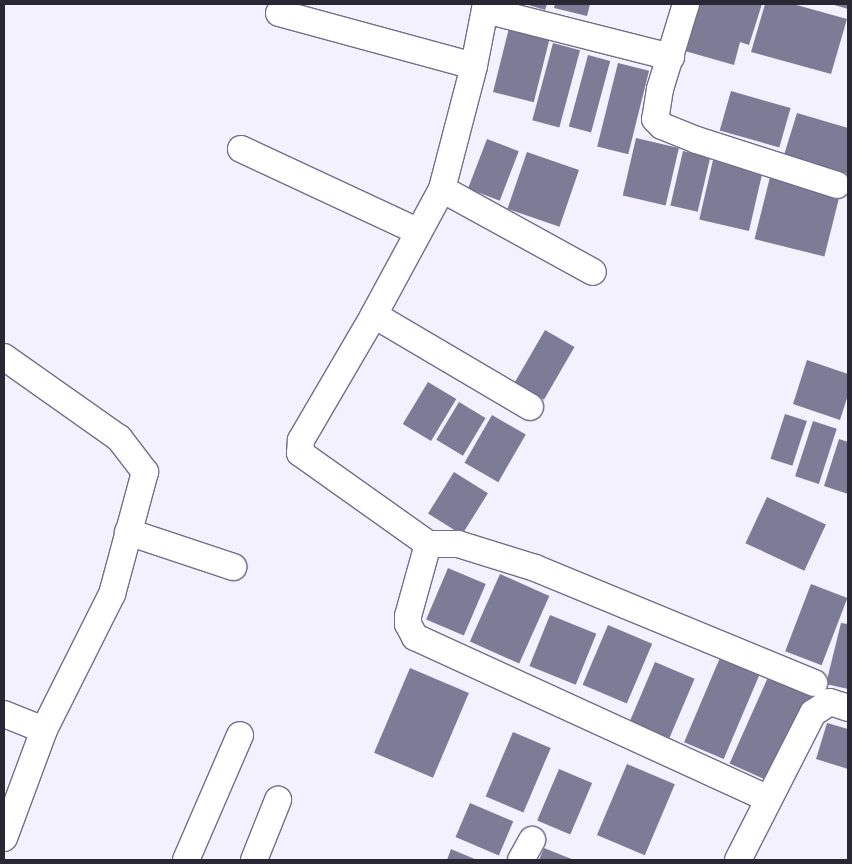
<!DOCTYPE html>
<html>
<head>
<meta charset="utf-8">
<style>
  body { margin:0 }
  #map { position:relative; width:852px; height:864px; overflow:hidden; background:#f3f1fe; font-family:Manrope,sans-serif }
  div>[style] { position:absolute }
  .building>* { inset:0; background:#7e7b97; transform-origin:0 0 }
  .roads { filter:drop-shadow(1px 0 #726e8a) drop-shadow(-1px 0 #726e8a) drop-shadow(0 1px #726e8a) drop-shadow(0 -1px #726e8a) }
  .street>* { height:26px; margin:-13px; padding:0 13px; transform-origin:13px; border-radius:13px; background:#fff }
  span { translate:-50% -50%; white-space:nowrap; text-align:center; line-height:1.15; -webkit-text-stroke:4.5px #f3f1fe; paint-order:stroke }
  .frame { position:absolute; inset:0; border:5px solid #292733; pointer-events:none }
</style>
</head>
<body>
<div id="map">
  <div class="building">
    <div style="clip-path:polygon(525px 4px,547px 4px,545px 10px)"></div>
    <div style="clip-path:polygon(555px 4px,590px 4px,587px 16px,554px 8px)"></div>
    <div style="clip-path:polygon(698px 4px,762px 4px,749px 45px,740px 42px,734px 65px,685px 51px)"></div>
    <div style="clip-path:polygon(765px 4px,793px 4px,847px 19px,831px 74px,751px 52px)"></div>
    <div style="clip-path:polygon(831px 4px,848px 4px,848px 9px)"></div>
    <div style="left:509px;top:28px;width:42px;height:66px;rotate:14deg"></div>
    <div style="left:553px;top:43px;width:28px;height:80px;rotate:15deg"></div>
    <div style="left:588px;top:55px;width:23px;height:74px;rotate:15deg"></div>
    <div style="left:618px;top:63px;width:32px;height:86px;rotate:14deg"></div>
    <div style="left:731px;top:91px;width:62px;height:41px;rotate:16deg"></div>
    <div style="clip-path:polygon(797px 113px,848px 128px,848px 174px,784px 155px)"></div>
    <div style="left:636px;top:138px;width:44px;height:59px;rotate:13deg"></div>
    <div style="left:487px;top:139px;width:34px;height:53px;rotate:21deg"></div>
    <div style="left:683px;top:151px;width:28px;height:56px;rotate:13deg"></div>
    <div style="left:527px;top:152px;width:55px;height:60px;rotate:19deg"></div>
    <div style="left:713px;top:160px;width:51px;height:61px;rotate:13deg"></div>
    <div style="left:770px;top:177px;width:72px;height:64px;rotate:14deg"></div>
    <div style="left:545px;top:330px;width:34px;height:61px;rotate:30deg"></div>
    <div style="clip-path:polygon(807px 360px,848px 374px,848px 395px,840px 420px,793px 404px)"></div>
    <div style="left:428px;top:382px;width:33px;height:49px;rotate:31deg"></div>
    <div style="left:459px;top:402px;width:31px;height:44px;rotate:31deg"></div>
    <div style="left:785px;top:414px;width:23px;height:47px;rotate:18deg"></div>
    <div style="left:492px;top:415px;width:39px;height:55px;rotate:30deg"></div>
    <div style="left:813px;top:421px;width:25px;height:58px;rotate:18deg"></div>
    <div style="clip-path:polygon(839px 439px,848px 442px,848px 494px,824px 486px)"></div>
    <div style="left:454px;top:472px;width:40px;height:49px;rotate:32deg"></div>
    <div style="left:767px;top:497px;width:65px;height:51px;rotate:25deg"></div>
    <div style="left:448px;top:568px;width:41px;height:56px;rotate:23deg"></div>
    <div style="left:500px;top:574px;width:54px;height:74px;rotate:24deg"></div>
    <div style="left:811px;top:584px;width:39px;height:72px;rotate:21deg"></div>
    <div style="left:550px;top:615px;width:50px;height:55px;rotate:22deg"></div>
    <div style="clip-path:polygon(841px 623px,848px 624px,848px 689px,826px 684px)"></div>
    <div style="left:608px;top:625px;width:48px;height:65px;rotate:23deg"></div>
    <div style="left:722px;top:653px;width:43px;height:97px;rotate:23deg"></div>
    <div style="left:655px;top:662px;width:43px;height:72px;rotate:23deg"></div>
    <div style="left:410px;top:668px;width:64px;height:92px;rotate:23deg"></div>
    <div style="left:769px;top:675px;width:47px;height:97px;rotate:24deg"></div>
    <div style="clip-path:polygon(827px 723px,848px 729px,848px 769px,816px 759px)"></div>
    <div style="left:513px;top:732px;width:41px;height:70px;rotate:23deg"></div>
    <div style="left:627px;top:764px;width:52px;height:77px;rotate:23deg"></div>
    <div style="left:559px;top:769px;width:36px;height:56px;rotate:23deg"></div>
    <div style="left:470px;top:803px;width:47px;height:37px;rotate:23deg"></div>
    <div style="clip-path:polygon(544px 848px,574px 860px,539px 860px)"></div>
    <div style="clip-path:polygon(451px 849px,477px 860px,447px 860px)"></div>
  </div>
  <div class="roads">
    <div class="street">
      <div style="left:486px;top:4px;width:63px;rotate:101deg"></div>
      <div style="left:474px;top:66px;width:127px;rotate:104.6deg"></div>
      <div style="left:442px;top:189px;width:143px;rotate:118.4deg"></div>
      <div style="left:374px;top:315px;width:145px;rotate:120.3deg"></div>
      <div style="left:301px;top:440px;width:13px;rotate:94deg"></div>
      <div style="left:300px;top:453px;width:157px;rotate:35.4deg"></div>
      <div style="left:428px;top:544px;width:75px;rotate:105.5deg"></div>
      <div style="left:408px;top:616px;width:8px;rotate:90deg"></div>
      <div style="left:408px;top:624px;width:15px;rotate:62deg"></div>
      <div style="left:415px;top:637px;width:389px;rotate:24.6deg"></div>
      <div style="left:686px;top:4px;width:89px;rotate:107deg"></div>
      <div style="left:660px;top:89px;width:30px;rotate:99deg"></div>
      <div style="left:655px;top:119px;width:10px;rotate:45deg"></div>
      <div style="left:662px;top:126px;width:38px;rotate:22deg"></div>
      <div style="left:697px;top:140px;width:147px;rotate:17.8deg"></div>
      <div style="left:485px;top:10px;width:192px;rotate:14.2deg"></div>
      <div style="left:279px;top:13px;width:202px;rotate:15.2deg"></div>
      <div style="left:241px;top:149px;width:196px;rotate:25deg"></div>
      <div style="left:442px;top:189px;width:172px;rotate:28.8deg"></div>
      <div style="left:374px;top:315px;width:181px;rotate:30.5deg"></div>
      <div style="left:4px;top:357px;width:141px;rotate:35.2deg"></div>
      <div style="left:119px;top:438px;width:43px;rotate:52.6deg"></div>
      <div style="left:145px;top:472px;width:126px;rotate:105.1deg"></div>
      <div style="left:112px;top:594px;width:152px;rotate:116.6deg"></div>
      <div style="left:44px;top:730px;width:115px;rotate:110.3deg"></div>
      <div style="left:128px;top:532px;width:111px;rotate:18.4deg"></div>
      <div style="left:428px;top:544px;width:30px"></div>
      <div style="left:458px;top:544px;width:81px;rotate:17.3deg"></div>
      <div style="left:535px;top:568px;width:302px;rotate:22.4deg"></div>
      <div style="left:4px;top:714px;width:43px;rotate:21.8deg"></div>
      <div style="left:186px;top:860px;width:136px;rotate:-66.6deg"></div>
      <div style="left:254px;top:860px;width:65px;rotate:-68.2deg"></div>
      <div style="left:521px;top:860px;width:23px;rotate:-61deg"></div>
      <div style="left:738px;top:860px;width:165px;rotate:-63deg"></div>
      <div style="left:813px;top:713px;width:20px;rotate:-33deg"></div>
      <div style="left:830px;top:702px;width:19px;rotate:18deg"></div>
    </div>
  </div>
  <div class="frame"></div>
</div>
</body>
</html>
